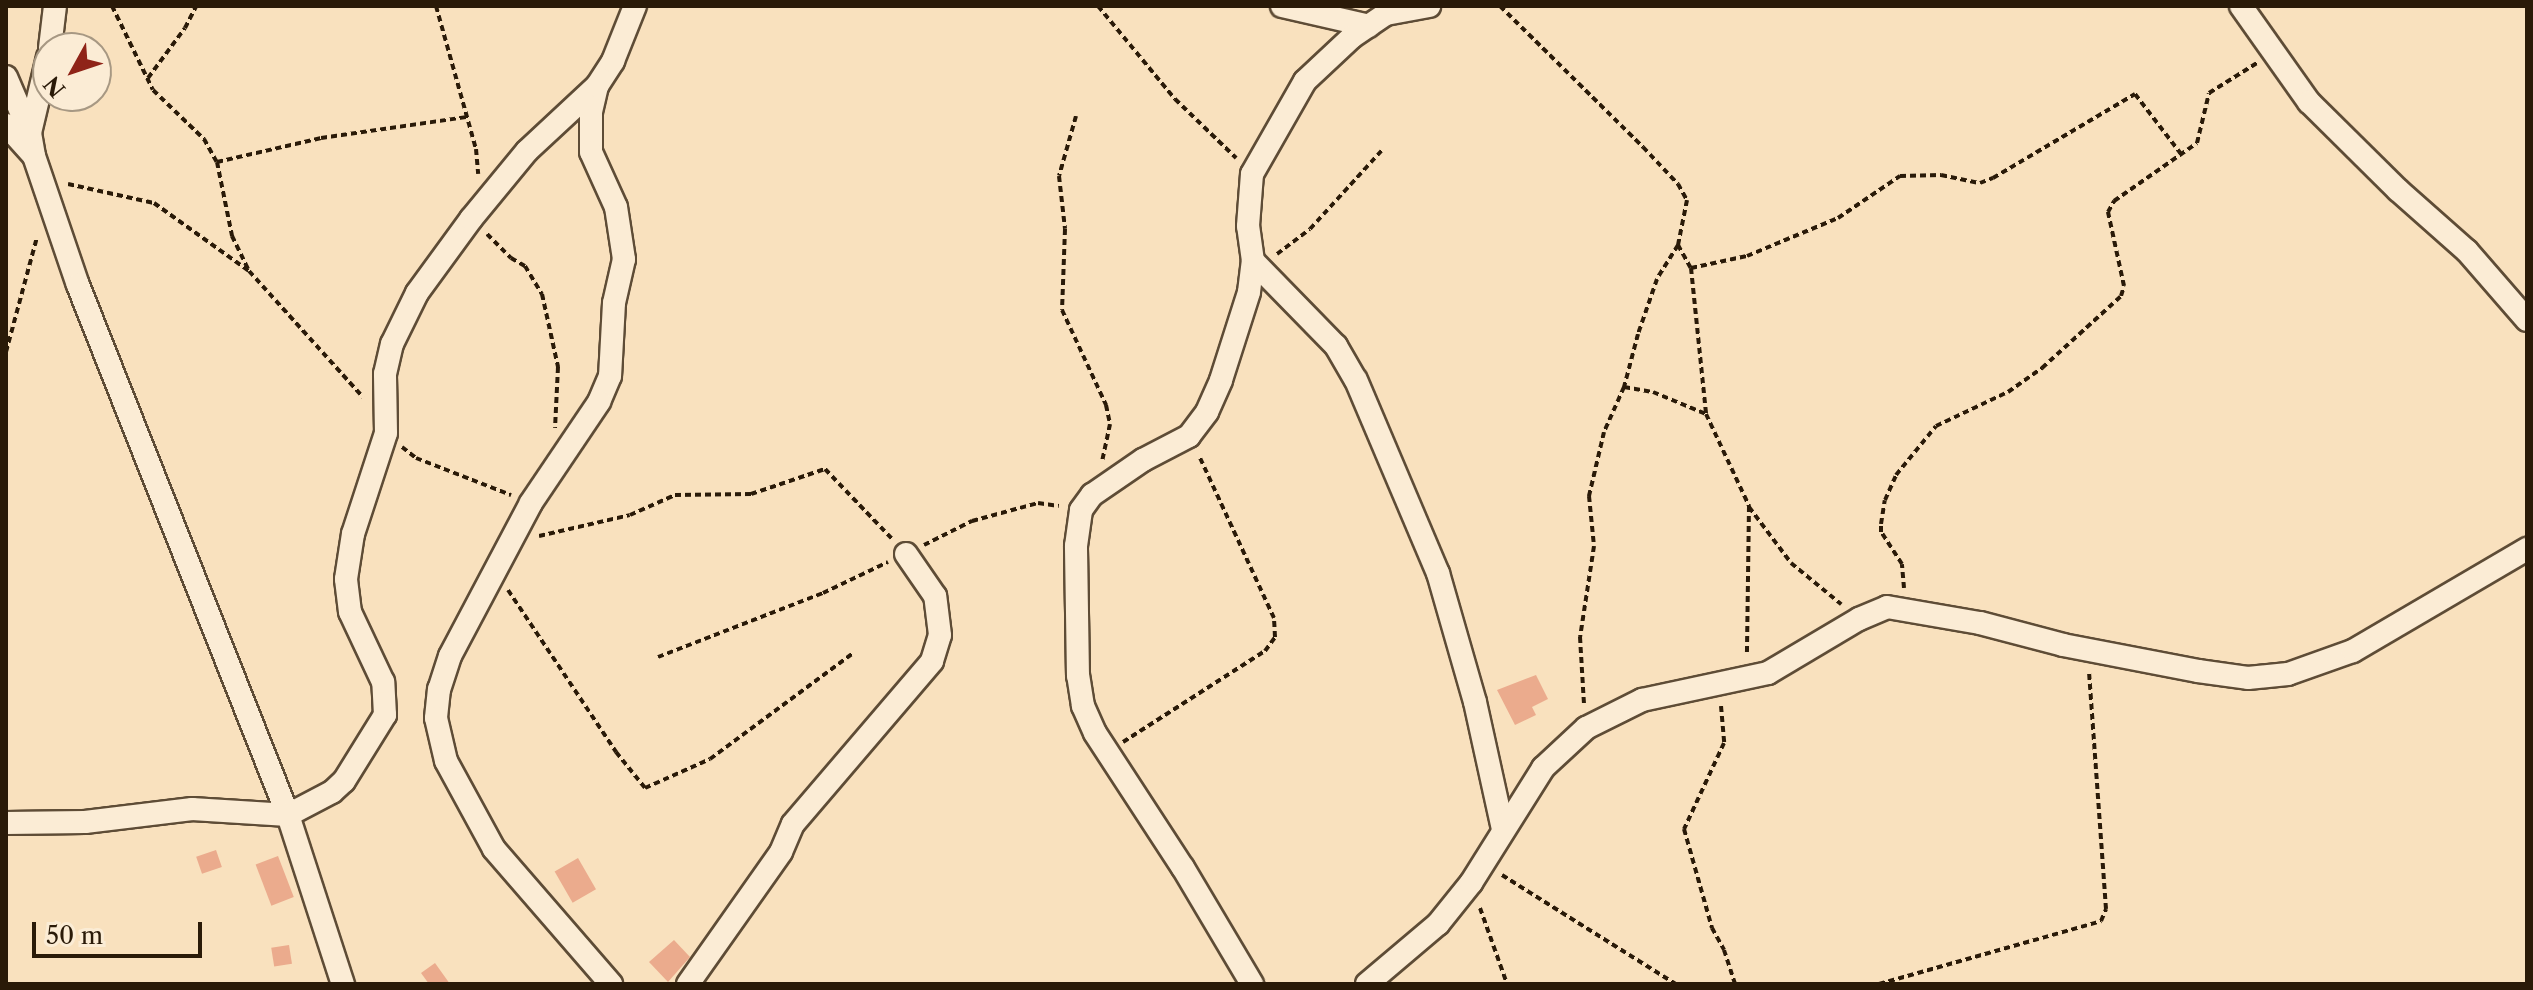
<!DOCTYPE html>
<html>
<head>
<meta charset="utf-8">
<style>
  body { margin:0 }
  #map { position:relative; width:2533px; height:990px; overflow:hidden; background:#f9e1be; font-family:"Libre Caslon Text",serif }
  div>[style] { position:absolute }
  .building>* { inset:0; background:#ebab8d; transform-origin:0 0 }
  .path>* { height:4px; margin-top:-2px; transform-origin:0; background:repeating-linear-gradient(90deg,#2a1a08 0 6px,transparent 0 10px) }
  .roads { filter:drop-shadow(2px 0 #5e4c36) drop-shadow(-2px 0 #5e4c36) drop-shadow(0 2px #5e4c36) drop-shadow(0 -2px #5e4c36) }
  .street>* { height:22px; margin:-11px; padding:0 11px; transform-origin:11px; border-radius:11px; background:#fbecd5 }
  span { translate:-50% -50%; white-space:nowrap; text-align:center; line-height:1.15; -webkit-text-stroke:7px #fbecd5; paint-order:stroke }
  .frame { position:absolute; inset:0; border:8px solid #2a1a08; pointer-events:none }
  .north { position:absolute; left:32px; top:32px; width:80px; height:80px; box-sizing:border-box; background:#fbecd5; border:2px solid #a79883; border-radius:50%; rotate:230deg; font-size:22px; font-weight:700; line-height:32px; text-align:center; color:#2a1a08 }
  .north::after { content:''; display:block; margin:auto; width:28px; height:36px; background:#8f2418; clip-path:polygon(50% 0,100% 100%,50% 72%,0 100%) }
  .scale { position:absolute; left:32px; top:922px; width:170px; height:36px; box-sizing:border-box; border:4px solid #2a1a08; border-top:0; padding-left:10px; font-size:24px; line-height:28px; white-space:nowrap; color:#2a1a08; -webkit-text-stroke:6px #fbecd5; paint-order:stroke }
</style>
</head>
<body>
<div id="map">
  <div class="building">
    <div style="clip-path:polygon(1536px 675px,1548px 699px,1532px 707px,1536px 715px,1515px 725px,1497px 690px)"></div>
    <div style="left:216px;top:850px;width:18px;height:21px;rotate:71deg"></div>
    <div style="left:278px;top:856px;width:44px;height:24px;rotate:69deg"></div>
    <div style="left:578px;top:858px;width:36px;height:27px;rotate:60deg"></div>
    <div style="clip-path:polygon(674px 940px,690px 957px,668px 982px,649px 962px)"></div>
    <div style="left:289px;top:945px;width:19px;height:18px;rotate:81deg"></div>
    <div style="clip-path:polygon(435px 963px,450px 984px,429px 984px,421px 973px)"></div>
  </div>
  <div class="path">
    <div style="left:112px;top:6px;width:93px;rotate:64deg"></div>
    <div style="left:153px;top:90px;width:71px;rotate:43.9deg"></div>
    <div style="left:204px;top:139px;width:26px;rotate:61deg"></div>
    <div style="left:217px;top:162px;width:76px;rotate:78.5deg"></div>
    <div style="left:232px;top:236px;width:37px;rotate:64deg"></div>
    <div style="left:436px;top:6px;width:148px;rotate:74.4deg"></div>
    <div style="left:476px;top:149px;width:25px;rotate:85deg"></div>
    <div style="left:1098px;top:6px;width:121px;rotate:50.4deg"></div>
    <div style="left:1175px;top:99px;width:85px;rotate:44deg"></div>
    <div style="left:1500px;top:6px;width:201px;rotate:44.6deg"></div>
    <div style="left:1643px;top:147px;width:51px;rotate:46.6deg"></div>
    <div style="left:1678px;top:184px;width:18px;rotate:61deg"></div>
    <div style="left:1687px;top:200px;width:46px;rotate:101.3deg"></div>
    <div style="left:1678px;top:245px;width:40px;rotate:122deg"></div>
    <div style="left:1657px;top:279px;width:58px;rotate:109.1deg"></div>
    <div style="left:1638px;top:334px;width:55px;rotate:104.8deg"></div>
    <div style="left:1624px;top:387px;width:49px;rotate:114deg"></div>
    <div style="left:1604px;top:432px;width:66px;rotate:103.2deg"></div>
    <div style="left:1589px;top:496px;width:50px;rotate:84.3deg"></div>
    <div style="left:1594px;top:546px;width:92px;rotate:98.7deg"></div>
    <div style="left:1580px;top:637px;width:68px;rotate:86.6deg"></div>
    <div style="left:148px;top:78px;width:62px;rotate:-53.5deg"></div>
    <div style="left:185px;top:28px;width:25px;rotate:-63deg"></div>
    <div style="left:1076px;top:116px;width:62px;rotate:105.8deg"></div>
    <div style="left:1059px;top:176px;width:53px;rotate:83.5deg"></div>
    <div style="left:1065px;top:229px;width:81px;rotate:92.1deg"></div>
    <div style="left:1062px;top:310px;width:105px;rotate:65.1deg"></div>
    <div style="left:1106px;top:405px;width:19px;rotate:78deg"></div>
    <div style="left:1110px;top:424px;width:39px;rotate:102deg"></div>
    <div style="left:217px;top:162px;width:107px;rotate:-13deg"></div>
    <div style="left:321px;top:138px;width:148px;rotate:-8.2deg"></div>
    <div style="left:68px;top:184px;width:88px;rotate:12.5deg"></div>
    <div style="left:154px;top:203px;width:117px;rotate:35.6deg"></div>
    <div style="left:249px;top:271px;width:170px;rotate:47.9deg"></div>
    <div style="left:487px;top:234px;width:34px;rotate:45deg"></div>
    <div style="left:511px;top:258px;width:16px;rotate:30deg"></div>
    <div style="left:525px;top:266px;width:33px;rotate:59deg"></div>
    <div style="left:542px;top:294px;width:75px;rotate:77.6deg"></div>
    <div style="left:558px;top:367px;width:61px;rotate:92.8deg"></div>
    <div style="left:1678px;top:245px;width:26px;rotate:61deg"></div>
    <div style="left:1691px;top:268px;width:147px;rotate:84.1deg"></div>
    <div style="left:1706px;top:414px;width:102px;rotate:64.9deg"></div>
    <div style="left:1749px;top:506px;width:150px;rotate:90.8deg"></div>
    <div style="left:1277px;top:254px;width:41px;rotate:-37.1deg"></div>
    <div style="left:1310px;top:229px;width:108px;rotate:-47.6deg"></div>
    <div style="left:1691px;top:268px;width:57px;rotate:-12.1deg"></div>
    <div style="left:1747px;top:256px;width:99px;rotate:-22.7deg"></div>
    <div style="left:1838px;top:218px;width:75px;rotate:-34.1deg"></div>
    <div style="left:1900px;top:176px;width:41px;rotate:-1.4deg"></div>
    <div style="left:1941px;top:175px;width:40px;rotate:12deg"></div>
    <div style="left:1980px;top:183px;width:14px;rotate:-21deg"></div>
    <div style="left:1993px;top:178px;width:165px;rotate:-30.6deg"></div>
    <div style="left:2135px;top:94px;width:76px;rotate:52.5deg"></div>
    <div style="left:6px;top:352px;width:119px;rotate:-74.9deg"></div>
    <div style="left:1624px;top:387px;width:29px;rotate:10deg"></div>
    <div style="left:1653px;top:392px;width:57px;rotate:22.5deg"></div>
    <div style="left:402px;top:447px;width:18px;rotate:38deg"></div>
    <div style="left:416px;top:458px;width:102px;rotate:21.3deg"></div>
    <div style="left:1749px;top:507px;width:70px;rotate:53.1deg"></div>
    <div style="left:1791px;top:563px;width:65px;rotate:39.4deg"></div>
    <div style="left:539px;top:536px;width:93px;rotate:-13deg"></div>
    <div style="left:630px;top:515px;width:49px;rotate:-24deg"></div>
    <div style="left:675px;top:495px;width:76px;rotate:-0.8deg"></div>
    <div style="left:751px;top:494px;width:78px;rotate:-18.7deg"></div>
    <div style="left:825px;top:469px;width:98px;rotate:46.2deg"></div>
    <div style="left:924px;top:545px;width:54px;rotate:-26.6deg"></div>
    <div style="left:972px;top:521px;width:68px;rotate:-15.3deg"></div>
    <div style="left:1038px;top:503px;width:21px;rotate:8deg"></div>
    <div style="left:1904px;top:588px;width:24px;rotate:-95deg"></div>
    <div style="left:1902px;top:564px;width:38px;rotate:-123deg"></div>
    <div style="left:1881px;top:532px;width:8px;rotate:-90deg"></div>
    <div style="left:1881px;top:524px;width:24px;rotate:-81deg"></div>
    <div style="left:1885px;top:500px;width:27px;rotate:-66deg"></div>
    <div style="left:1896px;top:475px;width:63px;rotate:-50.8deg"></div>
    <div style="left:1936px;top:426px;width:80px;rotate:-25.3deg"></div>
    <div style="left:2008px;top:392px;width:42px;rotate:-35.2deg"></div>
    <div style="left:2042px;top:368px;width:107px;rotate:-42.3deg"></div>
    <div style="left:2121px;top:296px;width:10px;rotate:-73deg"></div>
    <div style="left:2124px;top:286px;width:76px;rotate:-102.2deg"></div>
    <div style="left:2108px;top:212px;width:13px;rotate:-61deg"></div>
    <div style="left:2114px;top:201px;width:101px;rotate:-34.9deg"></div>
    <div style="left:2197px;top:143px;width:51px;rotate:-76.5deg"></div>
    <div style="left:2209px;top:93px;width:57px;rotate:-32deg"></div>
    <div style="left:508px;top:590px;width:195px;rotate:56.3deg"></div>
    <div style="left:616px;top:752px;width:46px;rotate:51.1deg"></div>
    <div style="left:645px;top:788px;width:71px;rotate:-24deg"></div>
    <div style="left:710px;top:759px;width:178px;rotate:-36.5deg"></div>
    <div style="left:658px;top:657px;width:177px;rotate:-21.2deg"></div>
    <div style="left:823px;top:593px;width:72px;rotate:-25.5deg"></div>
    <div style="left:1721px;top:706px;width:37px;rotate:85deg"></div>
    <div style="left:1724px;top:743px;width:95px;rotate:114.9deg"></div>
    <div style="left:1684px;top:829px;width:103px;rotate:74.2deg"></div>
    <div style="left:1712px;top:928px;width:25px;rotate:61deg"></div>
    <div style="left:1724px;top:950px;width:36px;rotate:72deg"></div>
    <div style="left:1123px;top:742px;width:169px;rotate:-32.7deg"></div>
    <div style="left:1265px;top:651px;width:17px;rotate:-54deg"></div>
    <div style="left:1275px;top:637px;width:19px;rotate:-93deg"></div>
    <div style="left:1274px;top:618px;width:179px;rotate:-114.8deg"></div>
    <div style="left:1502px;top:875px;width:205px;rotate:32.1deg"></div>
    <div style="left:1480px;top:908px;width:81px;rotate:70.4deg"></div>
    <div style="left:1879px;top:984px;width:231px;rotate:-15.8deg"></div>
    <div style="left:2101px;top:921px;width:13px;rotate:-67deg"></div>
    <div style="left:2106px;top:909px;width:238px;rotate:-94.1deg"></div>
  </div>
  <div class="roads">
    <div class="street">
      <div style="left:1282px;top:6px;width:89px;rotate:12.9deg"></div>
      <div style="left:2241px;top:6px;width:118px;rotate:54.7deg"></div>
      <div style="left:2309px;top:102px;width:125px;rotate:44.7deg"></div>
      <div style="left:2398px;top:190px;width:92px;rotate:41.5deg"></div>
      <div style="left:2467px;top:251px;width:91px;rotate:49deg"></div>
      <div style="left:50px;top:48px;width:42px;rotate:-83.2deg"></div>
      <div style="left:6px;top:77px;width:61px;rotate:66.8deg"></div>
      <div style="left:30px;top:133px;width:23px;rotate:80deg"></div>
      <div style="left:34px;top:156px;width:136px;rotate:71.2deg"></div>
      <div style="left:78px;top:285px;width:570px;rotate:68.39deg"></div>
      <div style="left:288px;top:815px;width:178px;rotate:72deg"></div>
      <div style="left:597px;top:86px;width:26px;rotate:103deg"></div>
      <div style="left:591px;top:111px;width:41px;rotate:90deg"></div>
      <div style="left:591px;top:152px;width:60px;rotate:65.6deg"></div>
      <div style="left:616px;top:207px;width:53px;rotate:81.3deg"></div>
      <div style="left:624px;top:259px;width:45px;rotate:102.8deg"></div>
      <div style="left:614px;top:303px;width:73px;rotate:93.1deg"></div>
      <div style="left:610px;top:376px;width:28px;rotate:113deg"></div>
      <div style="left:599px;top:402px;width:122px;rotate:124deg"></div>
      <div style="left:531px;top:503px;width:173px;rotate:117.9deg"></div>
      <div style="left:450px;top:656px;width:35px;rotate:108deg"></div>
      <div style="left:439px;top:689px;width:29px;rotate:96deg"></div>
      <div style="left:436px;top:718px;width:44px;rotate:76.9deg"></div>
      <div style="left:446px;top:761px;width:100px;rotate:61.4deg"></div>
      <div style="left:494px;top:849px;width:179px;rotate:49.1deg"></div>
      <div style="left:6px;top:125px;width:40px;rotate:48deg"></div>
      <div style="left:30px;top:133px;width:78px;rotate:-76.7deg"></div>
      <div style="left:1253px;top:261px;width:119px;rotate:45.7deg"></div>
      <div style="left:1336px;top:346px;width:39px;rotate:60deg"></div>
      <div style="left:1356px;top:380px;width:210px;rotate:67deg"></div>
      <div style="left:1438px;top:573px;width:134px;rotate:74deg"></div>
      <div style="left:1475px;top:702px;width:130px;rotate:77.6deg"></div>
      <div style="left:6px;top:823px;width:79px;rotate:-0.7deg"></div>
      <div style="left:85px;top:822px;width:108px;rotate:-6.9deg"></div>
      <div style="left:192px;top:809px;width:96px;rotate:3.6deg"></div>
      <div style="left:288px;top:815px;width:50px;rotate:-27.6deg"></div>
      <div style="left:332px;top:792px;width:16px;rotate:-43deg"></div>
      <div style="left:344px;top:781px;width:78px;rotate:-58.2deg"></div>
      <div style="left:385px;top:715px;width:33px;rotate:-93deg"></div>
      <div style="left:383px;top:682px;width:77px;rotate:-115.2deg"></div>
      <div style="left:350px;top:612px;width:33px;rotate:-97deg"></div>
      <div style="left:346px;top:579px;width:46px;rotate:-81.2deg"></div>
      <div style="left:353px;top:534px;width:106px;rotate:-71.9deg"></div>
      <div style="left:386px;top:433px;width:59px;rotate:-91deg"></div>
      <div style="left:385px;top:374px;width:31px;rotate:-77deg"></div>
      <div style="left:392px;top:344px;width:57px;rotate:-63.9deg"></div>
      <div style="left:417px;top:293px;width:92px;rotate:-53.9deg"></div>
      <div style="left:471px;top:219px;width:88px;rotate:-50.5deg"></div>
      <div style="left:527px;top:151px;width:96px;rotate:-42.9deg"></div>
      <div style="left:597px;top:86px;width:30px;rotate:-57deg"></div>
      <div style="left:613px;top:61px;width:59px;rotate:-68.2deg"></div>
      <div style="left:688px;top:984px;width:161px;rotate:-54.8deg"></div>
      <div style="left:781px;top:852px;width:30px;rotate:-67deg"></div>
      <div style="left:793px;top:824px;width:214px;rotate:-49.5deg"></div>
      <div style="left:932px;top:661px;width:27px;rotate:-73deg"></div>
      <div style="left:940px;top:635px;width:39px;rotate:-97deg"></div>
      <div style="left:935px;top:596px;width:51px;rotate:-124.6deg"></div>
      <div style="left:1252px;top:984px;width:135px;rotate:-120.7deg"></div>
      <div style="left:1183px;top:868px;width:161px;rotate:-123.1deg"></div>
      <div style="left:1095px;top:733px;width:30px;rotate:-114deg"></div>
      <div style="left:1083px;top:706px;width:30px;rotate:-99deg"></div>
      <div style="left:1078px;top:676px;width:130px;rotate:-90.9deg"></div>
      <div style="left:1076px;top:546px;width:36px;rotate:-82deg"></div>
      <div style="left:1081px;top:510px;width:19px;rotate:-54deg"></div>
      <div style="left:1092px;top:495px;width:62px;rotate:-34.5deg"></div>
      <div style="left:1143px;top:460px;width:52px;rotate:-27.6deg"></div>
      <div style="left:1189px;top:436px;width:30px;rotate:-53deg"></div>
      <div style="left:1207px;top:412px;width:35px;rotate:-66deg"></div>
      <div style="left:1221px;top:380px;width:92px;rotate:-72.3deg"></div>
      <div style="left:1249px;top:292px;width:31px;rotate:-83deg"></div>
      <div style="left:1253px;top:261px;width:35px;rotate:-98deg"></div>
      <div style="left:1248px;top:226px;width:52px;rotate:-85.6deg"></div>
      <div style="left:1252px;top:174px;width:107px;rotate:-60.3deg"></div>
      <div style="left:1305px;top:81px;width:64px;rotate:-43.1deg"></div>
      <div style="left:1352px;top:37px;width:41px;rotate:-34.1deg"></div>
      <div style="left:1386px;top:14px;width:44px;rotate:-10.5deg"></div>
      <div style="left:1367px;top:984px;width:93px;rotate:-40.2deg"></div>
      <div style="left:1438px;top:924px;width:53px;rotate:-51.2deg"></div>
      <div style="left:1471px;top:883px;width:136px;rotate:-57.9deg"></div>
      <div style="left:1543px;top:768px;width:59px;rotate:-42.9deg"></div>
      <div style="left:1586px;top:728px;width:63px;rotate:-26.6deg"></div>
      <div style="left:1642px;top:700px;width:129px;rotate:-12.1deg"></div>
      <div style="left:1768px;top:673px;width:106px;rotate:-30.7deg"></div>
      <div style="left:1859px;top:619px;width:30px;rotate:-23deg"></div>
      <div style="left:1887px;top:607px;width:94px;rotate:9.8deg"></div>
      <div style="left:1980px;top:623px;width:86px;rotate:14.8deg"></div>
      <div style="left:2063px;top:645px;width:137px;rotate:10.9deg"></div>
      <div style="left:2198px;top:671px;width:50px;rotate:8deg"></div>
      <div style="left:2248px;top:678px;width:40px;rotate:-5.7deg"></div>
      <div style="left:2288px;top:674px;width:69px;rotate:-19.5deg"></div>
      <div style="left:2353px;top:651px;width:202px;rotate:-30.4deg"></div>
    </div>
  </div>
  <div class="frame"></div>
  <div class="north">N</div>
  <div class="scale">50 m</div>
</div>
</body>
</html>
